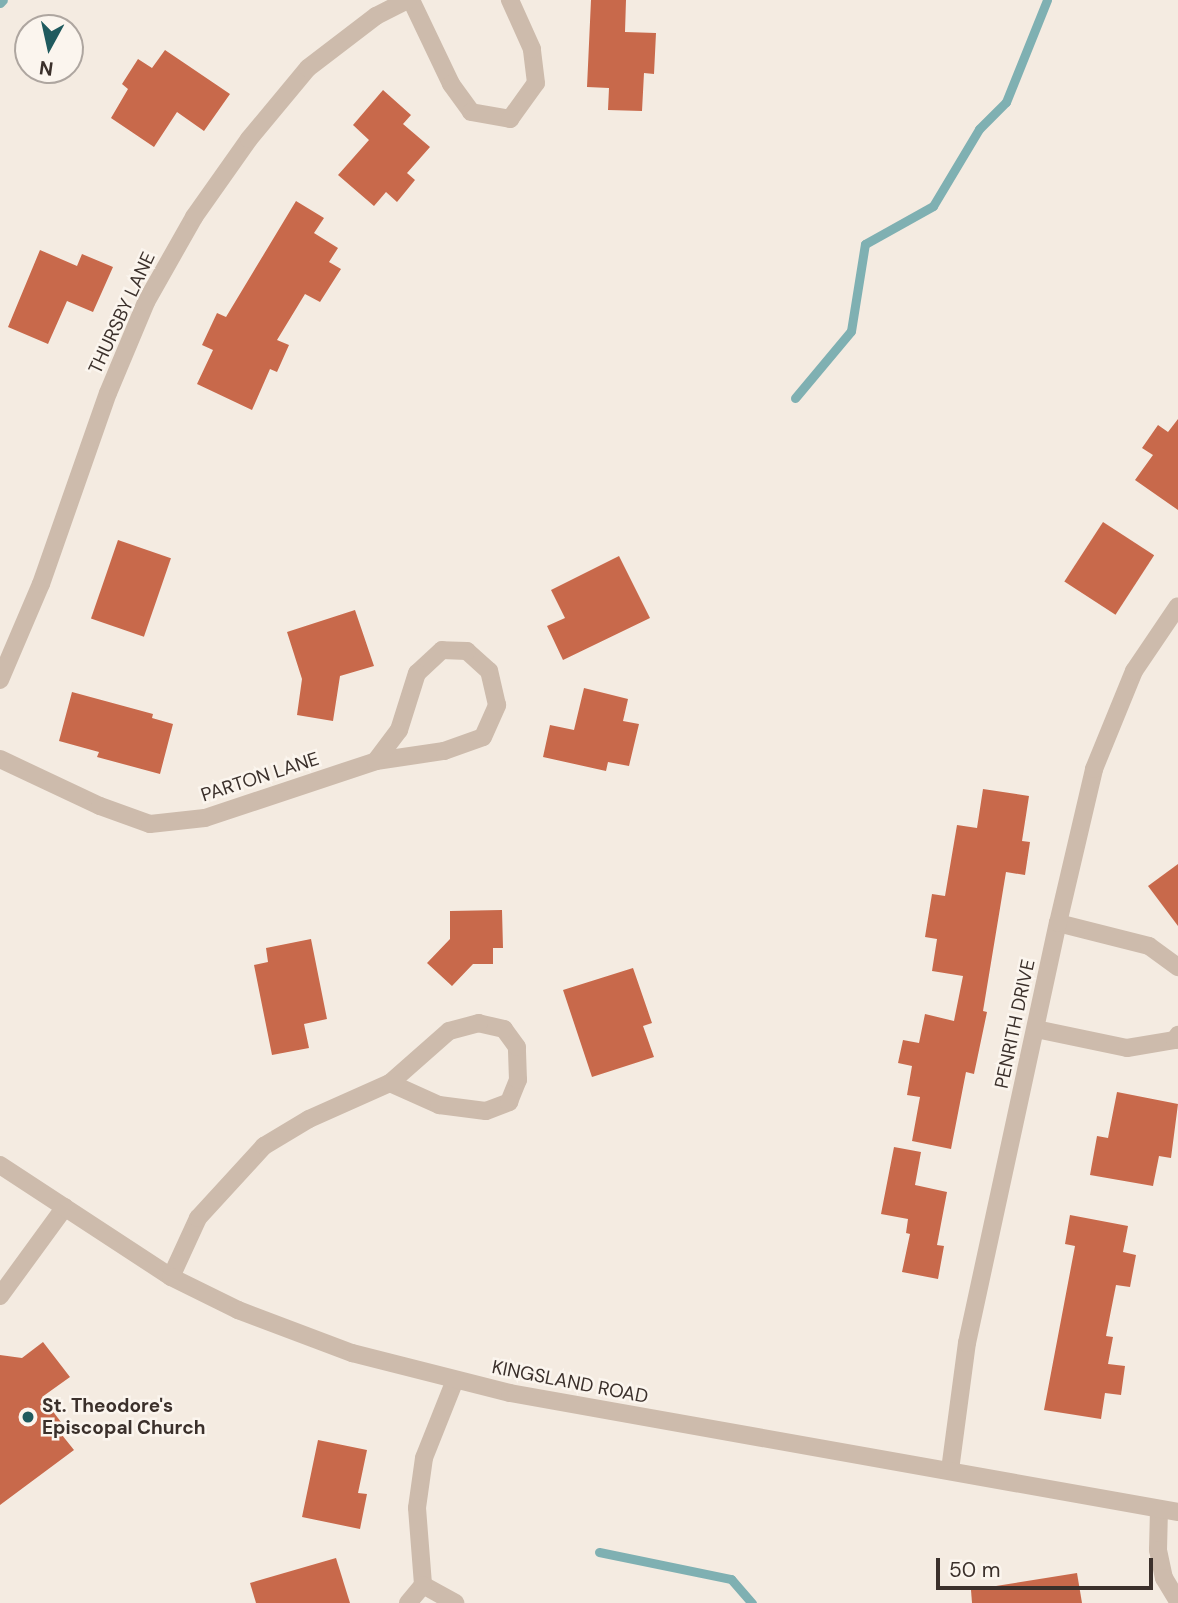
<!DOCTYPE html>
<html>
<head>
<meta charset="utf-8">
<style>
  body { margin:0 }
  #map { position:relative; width:1178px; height:1603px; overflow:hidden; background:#f4ebe1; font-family:"DM Sans",sans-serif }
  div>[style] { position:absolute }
  .stream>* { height:9px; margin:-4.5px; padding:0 4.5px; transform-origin:4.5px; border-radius:4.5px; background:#7fb0b2 }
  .building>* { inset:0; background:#c8694b; transform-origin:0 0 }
  .service>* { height:18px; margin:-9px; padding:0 9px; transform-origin:9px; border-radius:9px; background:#cdbbac }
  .minor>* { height:18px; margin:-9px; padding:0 9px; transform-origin:9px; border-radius:9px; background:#cdbbac }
  .tertiary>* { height:18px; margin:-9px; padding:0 9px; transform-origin:9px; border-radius:9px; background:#cdbbac }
  .dots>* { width:19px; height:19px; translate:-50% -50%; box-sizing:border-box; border:4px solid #fbf5ee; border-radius:50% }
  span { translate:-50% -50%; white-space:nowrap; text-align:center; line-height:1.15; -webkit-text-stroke:5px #fbf5ee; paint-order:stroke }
  .street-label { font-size:19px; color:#3b302b }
  .poi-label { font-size:19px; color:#3b302b; font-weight:700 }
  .left { translate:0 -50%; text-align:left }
  .north { position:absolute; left:14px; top:14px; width:70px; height:70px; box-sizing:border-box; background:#fbf5ee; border:2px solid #aea6a0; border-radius:50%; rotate:188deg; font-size:19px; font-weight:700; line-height:28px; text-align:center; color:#3b302b }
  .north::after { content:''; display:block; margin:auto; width:24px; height:32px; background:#1f5a5e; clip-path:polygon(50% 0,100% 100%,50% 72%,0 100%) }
  .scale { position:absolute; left:936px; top:1558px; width:217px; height:32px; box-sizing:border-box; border:4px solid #3b302b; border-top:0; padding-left:9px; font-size:21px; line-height:24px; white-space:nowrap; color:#3b302b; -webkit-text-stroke:5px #fbf5ee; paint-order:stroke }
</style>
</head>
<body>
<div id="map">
  <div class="stream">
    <div style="left:0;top:3px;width:4px;rotate:-45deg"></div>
    <div style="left:795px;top:398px;width:87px;rotate:-50.1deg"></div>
    <div style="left:851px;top:331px;width:88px;rotate:-80.9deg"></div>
    <div style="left:865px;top:244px;width:78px;rotate:-29.2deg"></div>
    <div style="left:933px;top:206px;width:90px;rotate:-59.1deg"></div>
    <div style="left:979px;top:129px;width:38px;rotate:-45deg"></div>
    <div style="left:1006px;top:102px;width:110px;rotate:-68.1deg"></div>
    <div style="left:599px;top:1552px;width:135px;rotate:11.6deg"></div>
    <div style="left:731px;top:1579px;width:32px;rotate:49deg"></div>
  </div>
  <div class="building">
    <div style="clip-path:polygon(591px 0,626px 0,625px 32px,656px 33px,654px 74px,644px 73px,642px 111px,608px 110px,609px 88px,587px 87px)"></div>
    <div style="clip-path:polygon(165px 50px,230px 94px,204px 131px,177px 112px,154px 147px,111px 118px,128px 89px,122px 84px,138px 59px,152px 68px)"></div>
    <div style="clip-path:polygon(383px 90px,411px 115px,403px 124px,430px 147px,407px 173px,415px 180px,397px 202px,386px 192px,374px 206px,338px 175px,369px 140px,353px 125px)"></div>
    <div style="clip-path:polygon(296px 201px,324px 218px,314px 233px,338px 248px,329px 262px,341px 269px,320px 302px,305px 294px,277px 340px,289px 345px,277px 372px,270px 369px,252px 410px,197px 384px,213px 350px,202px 345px,217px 313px,226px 317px)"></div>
    <div style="clip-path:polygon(40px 250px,77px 266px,82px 254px,113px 267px,93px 312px,67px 301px,48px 344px,8px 327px)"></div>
    <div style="clip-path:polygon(1178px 419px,1178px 510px,1135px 480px,1153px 455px,1142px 448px,1158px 425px,1168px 432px)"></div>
    <div style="left:1103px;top:522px;width:61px;height:71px;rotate:33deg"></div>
    <div style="left:118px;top:540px;width:56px;height:83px;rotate:19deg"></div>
    <div style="clip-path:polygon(619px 556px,650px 618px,563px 660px,547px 626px,565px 618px,551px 590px)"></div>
    <div style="clip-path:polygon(355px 610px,374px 666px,340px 676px,333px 721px,297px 715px,302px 679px,287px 632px)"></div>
    <div style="clip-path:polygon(584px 688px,628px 699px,623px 721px,639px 724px,629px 766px,608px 762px,606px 771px,543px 757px,550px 725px,574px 730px)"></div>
    <div style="clip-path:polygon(72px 692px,153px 714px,152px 718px,173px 724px,160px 774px,97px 757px,99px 752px,59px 741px)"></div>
    <div style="clip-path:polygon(983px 789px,1029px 796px,1022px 841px,1030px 842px,1025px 875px,1006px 872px,983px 1011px,987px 1012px,974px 1074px,966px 1072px,951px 1149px,912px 1141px,920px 1097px,907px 1095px,912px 1066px,898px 1063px,903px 1040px,919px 1043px,925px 1014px,954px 1021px,963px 976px,932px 971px,937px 939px,925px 937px,932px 894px,945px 896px,957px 825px,977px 828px)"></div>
    <div style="clip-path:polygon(1178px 864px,1178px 926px,1148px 886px)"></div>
    <div style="clip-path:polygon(502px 910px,503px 948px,493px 948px,493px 964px,473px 964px,452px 986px,427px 963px,450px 939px,450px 911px)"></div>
    <div style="clip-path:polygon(311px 939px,327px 1019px,304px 1024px,309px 1048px,272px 1055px,254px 965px,268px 962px,266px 948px)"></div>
    <div style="clip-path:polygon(633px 968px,652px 1023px,643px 1026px,654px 1057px,592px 1077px,563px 990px)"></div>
    <div style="clip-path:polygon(1117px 1092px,1178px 1104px,1171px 1158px,1159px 1156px,1153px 1186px,1090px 1175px,1097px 1136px,1108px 1138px)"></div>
    <div style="clip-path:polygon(894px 1147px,921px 1152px,915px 1185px,947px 1192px,937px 1245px,944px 1246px,938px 1279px,902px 1272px,910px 1234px,906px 1233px,908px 1219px,881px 1214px)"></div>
    <div style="clip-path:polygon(1070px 1215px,1128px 1226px,1123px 1252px,1136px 1255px,1130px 1287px,1116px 1285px,1106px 1336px,1113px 1337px,1108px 1364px,1125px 1366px,1121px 1395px,1105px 1393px,1101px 1419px,1044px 1410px,1075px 1246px,1065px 1244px)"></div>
    <div style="clip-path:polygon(43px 1342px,70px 1377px,42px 1397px,64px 1426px,58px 1430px,74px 1450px,0 1505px,0 1355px,22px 1358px)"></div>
    <div style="clip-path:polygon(318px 1440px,367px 1450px,358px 1493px,367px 1494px,360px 1529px,302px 1517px)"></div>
    <div style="clip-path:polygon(336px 1558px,350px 1603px,256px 1603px,250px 1583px)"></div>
    <div style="clip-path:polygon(1077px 1573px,1082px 1603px,972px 1603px,971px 1590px)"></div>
  </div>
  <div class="service">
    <div style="left:0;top:1296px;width:110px;rotate:-53.9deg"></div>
  </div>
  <div class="minor">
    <div style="left:411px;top:0;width:93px;rotate:64.5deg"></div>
    <div style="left:451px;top:84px;width:34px;rotate:54deg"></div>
    <div style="left:471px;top:112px;width:40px;rotate:10deg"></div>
    <div style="left:510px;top:119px;width:44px;rotate:-54.2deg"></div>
    <div style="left:536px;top:83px;width:34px;rotate:-97deg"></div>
    <div style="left:532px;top:49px;width:54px;rotate:-114.2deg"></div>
    <div style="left:0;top:680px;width:104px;rotate:-66.9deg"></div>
    <div style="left:41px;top:584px;width:202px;rotate:-70.7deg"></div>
    <div style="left:108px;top:393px;width:99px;rotate:-67.3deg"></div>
    <div style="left:146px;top:302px;width:98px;rotate:-60.5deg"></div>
    <div style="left:194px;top:217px;width:95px;rotate:-54.8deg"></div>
    <div style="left:249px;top:139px;width:92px;rotate:-50.3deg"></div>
    <div style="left:308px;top:68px;width:86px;rotate:-37.4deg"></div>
    <div style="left:376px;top:16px;width:36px;rotate:-27deg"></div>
    <div style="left:0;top:759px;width:110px;rotate:25.2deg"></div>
    <div style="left:100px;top:806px;width:53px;rotate:19.8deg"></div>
    <div style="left:150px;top:824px;width:55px;rotate:-6.2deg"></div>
    <div style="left:205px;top:818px;width:180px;rotate:-18.4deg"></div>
    <div style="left:376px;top:761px;width:69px;rotate:-8.4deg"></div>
    <div style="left:444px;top:751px;width:41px;rotate:-19.7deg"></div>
    <div style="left:483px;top:737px;width:35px;rotate:-66deg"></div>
    <div style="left:497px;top:705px;width:35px;rotate:-103deg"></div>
    <div style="left:489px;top:671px;width:30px;rotate:-138deg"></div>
    <div style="left:467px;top:651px;width:25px;rotate:-178deg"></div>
    <div style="left:442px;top:650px;width:34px;rotate:137deg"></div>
    <div style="left:417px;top:673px;width:60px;rotate:107.5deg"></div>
    <div style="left:399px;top:730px;width:39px;rotate:127deg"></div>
    <div style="left:1058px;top:923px;width:94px;rotate:14.2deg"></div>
    <div style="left:1149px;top:946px;width:36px;rotate:36deg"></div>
    <div style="left:1036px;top:1029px;width:93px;rotate:11.8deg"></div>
    <div style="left:1127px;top:1048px;width:49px;rotate:-9.5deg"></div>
    <div style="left:1175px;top:1040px;width:6px;rotate:-59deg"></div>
    <div style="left:171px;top:1277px;width:65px;rotate:-65.4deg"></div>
    <div style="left:198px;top:1218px;width:98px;rotate:-47.5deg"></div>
    <div style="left:264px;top:1146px;width:52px;rotate:-31deg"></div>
    <div style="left:309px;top:1119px;width:89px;rotate:-24deg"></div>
    <div style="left:390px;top:1083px;width:54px;rotate:24.2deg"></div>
    <div style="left:439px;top:1105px;width:47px;rotate:7.3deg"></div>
    <div style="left:486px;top:1111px;width:25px;rotate:-21deg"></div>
    <div style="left:509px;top:1102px;width:24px;rotate:-68deg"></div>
    <div style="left:518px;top:1080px;width:33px;rotate:-92deg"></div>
    <div style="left:517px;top:1047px;width:22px;rotate:-126deg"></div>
    <div style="left:504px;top:1029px;width:26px;rotate:-167deg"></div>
    <div style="left:479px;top:1023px;width:31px;rotate:165deg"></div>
    <div style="left:449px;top:1031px;width:79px;rotate:138.6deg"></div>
    <div style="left:455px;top:1380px;width:84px;rotate:111.7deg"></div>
    <div style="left:424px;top:1458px;width:50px;rotate:98deg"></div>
    <div style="left:417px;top:1508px;width:77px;rotate:85.5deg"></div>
    <div style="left:423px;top:1585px;width:37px;rotate:29deg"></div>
    <div style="left:950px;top:1470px;width:128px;rotate:-82.4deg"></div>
    <div style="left:967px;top:1343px;width:430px;rotate:-77.8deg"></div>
    <div style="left:1058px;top:923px;width:158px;rotate:-76.8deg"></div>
    <div style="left:1094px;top:769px;width:106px;rotate:-67.8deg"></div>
    <div style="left:1134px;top:671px;width:78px;rotate:-55.9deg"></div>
    <div style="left:1159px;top:1509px;width:41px;rotate:91.4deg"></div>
    <div style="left:1158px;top:1550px;width:29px;rotate:78deg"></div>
    <div style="left:1164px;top:1578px;width:27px;rotate:59deg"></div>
    <div style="left:408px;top:1603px;width:23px;rotate:-50deg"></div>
  </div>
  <div class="tertiary">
    <div style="left:0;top:1165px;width:204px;rotate:33.2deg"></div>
    <div style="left:171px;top:1277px;width:75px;rotate:26.2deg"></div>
    <div style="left:238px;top:1310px;width:122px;rotate:20.7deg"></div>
    <div style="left:352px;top:1353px;width:163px;rotate:14.2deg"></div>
    <div style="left:510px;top:1393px;width:679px;rotate:10.1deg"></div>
  </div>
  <div class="dots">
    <div style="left:28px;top:1417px;background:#1f5a5e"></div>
  </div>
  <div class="street-label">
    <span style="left:122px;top:313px;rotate:-65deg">THURSBY LANE</span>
    <span style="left:260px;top:777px;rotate:-18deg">PARTON LANE</span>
    <span style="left:1015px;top:1024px;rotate:-78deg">PENRITH DRIVE</span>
    <span style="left:570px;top:1382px;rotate:11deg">KINGSLAND ROAD</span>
  </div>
  <div class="poi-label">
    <span class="left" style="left:42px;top:1417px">St. Theodore's<br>Episcopal Church</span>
  </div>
  <div class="north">N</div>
  <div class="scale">50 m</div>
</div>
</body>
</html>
